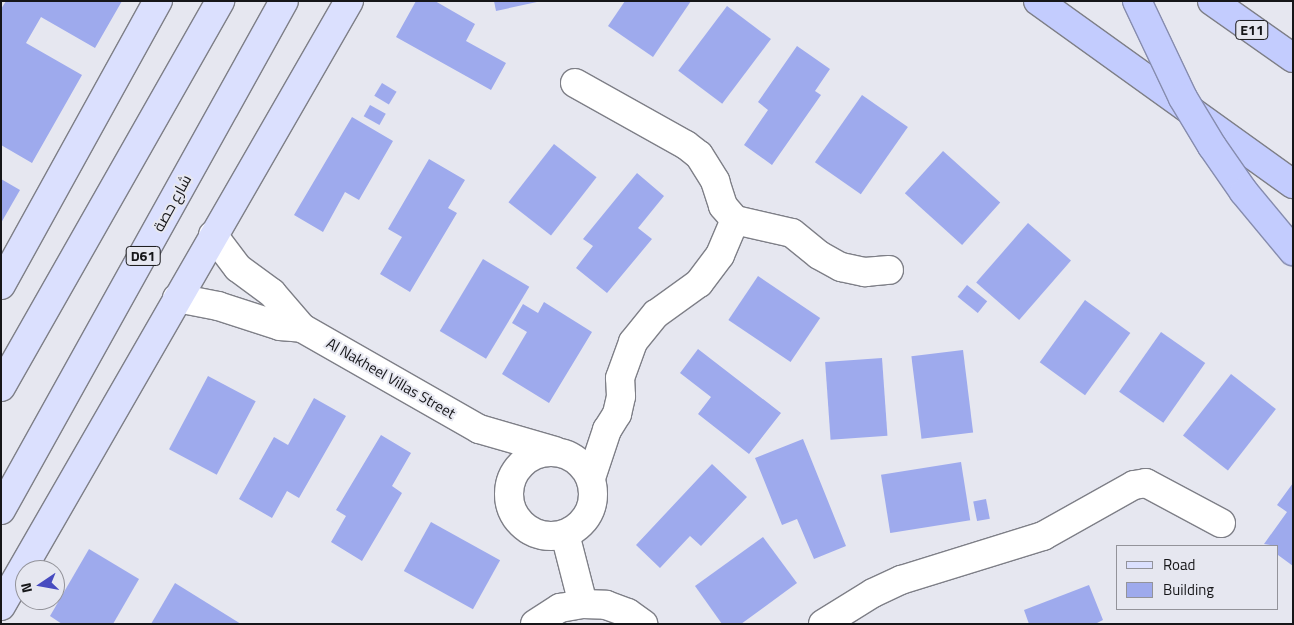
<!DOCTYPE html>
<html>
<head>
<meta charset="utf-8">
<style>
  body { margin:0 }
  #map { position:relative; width:1294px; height:625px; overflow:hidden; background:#e6e7f0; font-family:"Titillium Web",Cairo,sans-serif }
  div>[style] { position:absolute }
  .building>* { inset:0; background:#9eaaed; transform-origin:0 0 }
  .roads { filter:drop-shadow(1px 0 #7e7f87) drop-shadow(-1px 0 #7e7f87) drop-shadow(0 1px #7e7f87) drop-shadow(0 -1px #7e7f87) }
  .street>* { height:28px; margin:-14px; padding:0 14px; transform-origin:14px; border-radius:14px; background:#fff }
  .street>.ring { margin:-14px; padding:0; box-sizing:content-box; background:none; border:28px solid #fff; border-radius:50% }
  .primary>* { height:28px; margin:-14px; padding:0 14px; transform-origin:14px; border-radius:14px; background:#dbe0fe }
  .highway>* { height:28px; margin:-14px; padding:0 14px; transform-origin:14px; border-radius:14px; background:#c3ccfe }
  .bridges { filter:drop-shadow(1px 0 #868cae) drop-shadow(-1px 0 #868cae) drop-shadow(0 1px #868cae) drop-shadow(0 -1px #868cae) }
  .highway-bridge>* { height:28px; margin:-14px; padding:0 14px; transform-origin:14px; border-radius:14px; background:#c3ccfe }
  span { translate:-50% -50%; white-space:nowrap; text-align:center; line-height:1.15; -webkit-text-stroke:4px #e6e7f0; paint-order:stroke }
  .shield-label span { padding:1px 4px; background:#e6e7f0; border:1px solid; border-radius:4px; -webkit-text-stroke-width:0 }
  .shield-label { font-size:14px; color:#161619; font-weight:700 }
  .street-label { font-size:15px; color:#161619 }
  .frame { position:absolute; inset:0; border:2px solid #161619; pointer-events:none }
  .legend { position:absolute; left:1116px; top:545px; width:162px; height:65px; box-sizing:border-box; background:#e6e7f0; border:1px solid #93939a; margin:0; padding:6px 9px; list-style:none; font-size:15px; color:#161619 }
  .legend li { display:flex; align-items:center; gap:10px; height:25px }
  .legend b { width:25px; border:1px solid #93939a }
  .north { position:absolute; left:15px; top:560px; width:50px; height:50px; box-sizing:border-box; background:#e6e7f0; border:1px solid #93939a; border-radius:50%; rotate:258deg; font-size:14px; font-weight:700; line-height:20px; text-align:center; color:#161619 }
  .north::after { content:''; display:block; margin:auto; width:18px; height:22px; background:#474bc0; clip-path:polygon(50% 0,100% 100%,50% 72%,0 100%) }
</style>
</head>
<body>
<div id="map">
  <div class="building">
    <div style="clip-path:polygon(6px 1px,122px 1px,95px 48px,41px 17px,26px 43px,82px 75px,32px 163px,1px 145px,1px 9px)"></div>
    <div style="clip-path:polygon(416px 1px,435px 1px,475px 24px,466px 41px,506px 63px,491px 90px,396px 37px)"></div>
    <div style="clip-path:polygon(494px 1px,536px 1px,537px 2px,496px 11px)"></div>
    <div style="clip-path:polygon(625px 1px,691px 1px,653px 57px,608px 26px)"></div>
    <div style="left:727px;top:6px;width:55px;height:81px;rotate:37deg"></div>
    <div style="clip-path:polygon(797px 46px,830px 69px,815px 91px,821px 95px,772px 165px,744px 145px,768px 110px,758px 102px)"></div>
    <div style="left:382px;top:83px;width:17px;height:15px;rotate:31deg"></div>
    <div style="left:862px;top:95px;width:56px;height:82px;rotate:35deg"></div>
    <div style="left:370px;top:105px;width:18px;height:13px;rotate:29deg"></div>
    <div style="clip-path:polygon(352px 117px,393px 141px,359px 200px,345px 192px,323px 232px,294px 215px)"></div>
    <div style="left:554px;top:144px;width:54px;height:74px;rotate:38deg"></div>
    <div style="left:943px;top:151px;width:77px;height:57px;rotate:42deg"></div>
    <div style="clip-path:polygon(429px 159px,465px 180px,448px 208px,457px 213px,410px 292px,380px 274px,402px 237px,388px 229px)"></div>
    <div style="clip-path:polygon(637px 173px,664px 196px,638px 228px,652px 239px,607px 293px,576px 268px,593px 246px,583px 239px)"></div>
    <div style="clip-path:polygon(1px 179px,20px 190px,1px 223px)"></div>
    <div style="left:1028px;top:223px;width:57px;height:79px;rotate:41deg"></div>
    <div style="left:483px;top:259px;width:54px;height:84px;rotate:31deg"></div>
    <div style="left:758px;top:276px;width:75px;height:53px;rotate:34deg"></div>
    <div style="left:967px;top:285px;width:26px;height:15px;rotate:39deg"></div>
    <div style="left:1085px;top:300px;width:56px;height:77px;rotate:36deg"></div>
    <div style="clip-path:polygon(544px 302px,592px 332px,549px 403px,502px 374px,527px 332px,512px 323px,523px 304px,538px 313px)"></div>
    <div style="left:1161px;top:332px;width:54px;height:73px;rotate:35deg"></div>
    <div style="clip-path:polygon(698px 349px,781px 413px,749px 454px,698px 414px,711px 397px,680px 373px)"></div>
    <div style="left:963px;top:350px;width:83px;height:52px;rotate:83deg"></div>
    <div style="left:882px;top:358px;width:78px;height:57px;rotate:86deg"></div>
    <div style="left:1231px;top:374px;width:57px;height:78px;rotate:38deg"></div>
    <div style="left:208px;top:376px;width:54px;height:83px;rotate:28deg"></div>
    <div style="clip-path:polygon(314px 398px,346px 416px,299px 498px,287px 491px,272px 518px,239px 499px,274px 437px,288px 445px)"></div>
    <div style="clip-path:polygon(381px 435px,411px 453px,392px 486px,402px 493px,362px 561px,331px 542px,346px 516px,336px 510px)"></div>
    <div style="clip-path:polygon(803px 439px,846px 546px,814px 559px,797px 519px,782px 525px,755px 458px)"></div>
    <div style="left:961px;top:462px;width:59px;height:81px;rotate:81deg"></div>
    <div style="clip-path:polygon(712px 464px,747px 497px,701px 546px,690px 536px,660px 568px,636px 545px)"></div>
    <div style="clip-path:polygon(1293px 483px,1293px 566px,1278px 555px,1278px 546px,1264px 544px,1287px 512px,1277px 505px)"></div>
    <div style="left:986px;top:499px;width:20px;height:13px;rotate:79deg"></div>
    <div style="left:431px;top:522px;width:79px;height:56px;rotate:29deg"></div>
    <div style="clip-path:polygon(763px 537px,797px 583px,741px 624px,722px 624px,695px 586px)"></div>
    <div style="clip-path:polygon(89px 549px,139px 579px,113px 624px,62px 624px,50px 616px)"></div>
    <div style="clip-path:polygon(175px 583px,241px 624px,151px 624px)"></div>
    <div style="clip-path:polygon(1089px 585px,1103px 620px,1095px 624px,1029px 624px,1024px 610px)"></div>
  </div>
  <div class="roads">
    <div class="street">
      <div style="left:575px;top:83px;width:127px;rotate:29.2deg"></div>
      <div style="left:686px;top:145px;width:16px;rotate:38deg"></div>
      <div style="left:699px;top:155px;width:31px;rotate:58deg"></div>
      <div style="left:715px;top:181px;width:26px;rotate:72deg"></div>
      <div style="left:723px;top:206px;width:18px;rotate:49deg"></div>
      <div style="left:735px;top:220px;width:58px;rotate:12.8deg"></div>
      <div style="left:792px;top:233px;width:35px;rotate:39deg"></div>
      <div style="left:819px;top:255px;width:25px;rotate:29deg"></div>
      <div style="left:841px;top:267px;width:25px;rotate:12deg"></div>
      <div style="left:865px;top:272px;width:24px;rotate:-5deg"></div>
      <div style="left:213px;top:235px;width:41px;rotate:52.9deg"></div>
      <div style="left:238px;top:268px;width:42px;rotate:36.3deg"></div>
      <div style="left:272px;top:293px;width:46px;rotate:49.4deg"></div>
      <div style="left:302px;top:328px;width:204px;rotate:29.7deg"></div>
      <div style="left:479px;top:429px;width:79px;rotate:16.1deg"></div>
      <div style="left:177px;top:298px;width:42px;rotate:11deg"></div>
      <div style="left:218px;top:306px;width:65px;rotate:17.9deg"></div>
      <div style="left:280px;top:326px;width:22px;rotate:5deg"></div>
      <div class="ring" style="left:509px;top:452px;width:56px;height:56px"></div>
      <div style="left:591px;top:478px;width:51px;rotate:-71.6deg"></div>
      <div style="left:607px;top:430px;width:19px;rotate:-58deg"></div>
      <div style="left:617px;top:414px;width:18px;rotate:-77deg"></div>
      <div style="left:621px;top:396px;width:18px;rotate:-93deg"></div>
      <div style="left:620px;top:378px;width:38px;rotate:-70deg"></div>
      <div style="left:633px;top:342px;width:36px;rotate:-51deg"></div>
      <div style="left:656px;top:314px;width:53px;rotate:-35.8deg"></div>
      <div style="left:699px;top:283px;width:35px;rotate:-53deg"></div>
      <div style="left:720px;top:255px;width:38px;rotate:-67deg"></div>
      <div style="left:565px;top:534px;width:72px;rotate:75.6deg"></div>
      <div style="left:535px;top:624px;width:30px;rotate:-33deg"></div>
      <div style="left:560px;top:608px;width:23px;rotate:-10deg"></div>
      <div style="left:583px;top:604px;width:23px;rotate:2deg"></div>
      <div style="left:606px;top:605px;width:23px;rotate:20deg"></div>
      <div style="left:628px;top:613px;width:19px;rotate:36deg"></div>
      <div style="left:823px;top:624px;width:59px;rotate:-31.8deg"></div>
      <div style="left:873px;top:593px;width:31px;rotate:-25deg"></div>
      <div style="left:901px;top:580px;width:149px;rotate:-17.2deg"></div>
      <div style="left:1043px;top:536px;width:104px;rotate:-29.3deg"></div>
      <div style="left:1134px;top:485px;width:12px;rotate:-9deg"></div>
      <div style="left:1146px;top:483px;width:85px;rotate:28.1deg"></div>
    </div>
    <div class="primary">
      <div style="left:1px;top:285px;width:325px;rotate:-61.1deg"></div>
      <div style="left:1px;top:387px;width:444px;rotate:-60.4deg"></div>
      <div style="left:1px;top:510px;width:582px;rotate:-60.93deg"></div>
      <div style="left:1px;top:606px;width:698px;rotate:-60.09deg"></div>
    </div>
    <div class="highway">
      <div style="left:1038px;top:1px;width:314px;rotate:35.7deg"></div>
      <div style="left:1212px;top:1px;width:99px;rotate:35.1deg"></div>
    </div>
  </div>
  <div class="bridges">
    <div class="highway-bridge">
      <div style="left:1137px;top:1px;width:107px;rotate:64.6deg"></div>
      <div style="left:1183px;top:98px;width:56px;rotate:58.9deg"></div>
      <div style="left:1212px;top:146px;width:56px;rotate:55.2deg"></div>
      <div style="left:1244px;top:192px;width:77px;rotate:50.3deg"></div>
    </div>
  </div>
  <div class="shield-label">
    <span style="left:1252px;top:30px">E11</span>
    <span style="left:143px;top:256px">D61</span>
  </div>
  <div class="street-label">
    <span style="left:172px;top:203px;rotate:-61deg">شارع حصة</span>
    <span style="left:391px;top:378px;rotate:30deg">Al Nakheel Villas Street</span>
  </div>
  <div class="frame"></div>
  <ul class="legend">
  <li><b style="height:6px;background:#dbe0fe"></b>Road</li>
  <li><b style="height:14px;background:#9eaaed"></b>Building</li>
  </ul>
  <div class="north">N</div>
</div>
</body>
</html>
